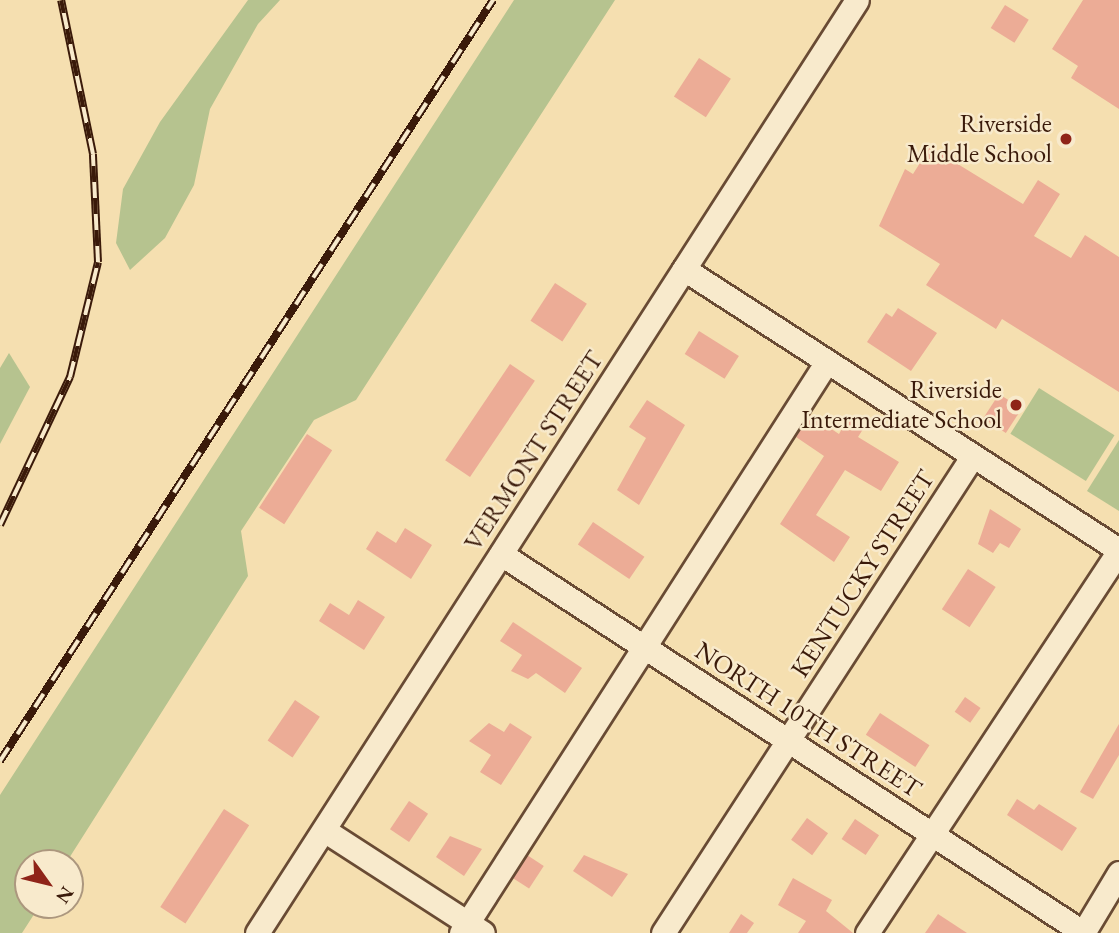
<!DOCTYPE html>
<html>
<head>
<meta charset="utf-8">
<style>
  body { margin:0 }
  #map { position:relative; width:1119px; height:933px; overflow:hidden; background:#f5dfb0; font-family:"EB Garamond",serif }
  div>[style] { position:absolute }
  .green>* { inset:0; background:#b6c38f; transform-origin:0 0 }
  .building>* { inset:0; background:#ecac96; transform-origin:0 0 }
  .roads { filter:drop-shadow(2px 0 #694b34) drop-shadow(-2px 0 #694b34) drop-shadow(0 2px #694b34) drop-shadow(0 -2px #694b34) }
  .minor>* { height:23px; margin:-11.5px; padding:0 11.5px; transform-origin:11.5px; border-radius:11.5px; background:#f8eacc }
  .rail>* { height:8px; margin-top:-4px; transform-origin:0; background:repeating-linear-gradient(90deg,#f8eacc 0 16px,#3a1a0a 0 32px); box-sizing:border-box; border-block:2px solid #3a1a0a }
  .dots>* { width:19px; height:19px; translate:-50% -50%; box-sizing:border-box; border:4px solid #f8eacc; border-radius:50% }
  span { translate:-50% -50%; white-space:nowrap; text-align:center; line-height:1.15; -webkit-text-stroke:5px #f8eacc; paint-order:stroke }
  .poi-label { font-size:26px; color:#3a1a0a }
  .right { translate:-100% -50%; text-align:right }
  .street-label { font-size:26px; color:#3a1a0a }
  .north { position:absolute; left:14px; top:849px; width:70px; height:70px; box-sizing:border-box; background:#f8eacc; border:2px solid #ac977e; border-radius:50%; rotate:124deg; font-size:19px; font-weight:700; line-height:28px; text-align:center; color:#3a1a0a }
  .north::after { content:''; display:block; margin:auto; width:24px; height:32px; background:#8f2418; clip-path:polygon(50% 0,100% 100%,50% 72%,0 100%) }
</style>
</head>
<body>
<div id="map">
  <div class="green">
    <div style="clip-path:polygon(248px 0,280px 0,258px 24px,210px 109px,194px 185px,165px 238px,130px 270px,116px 243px,123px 189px,160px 122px)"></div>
    <div style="clip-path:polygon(514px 0,615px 0,356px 400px,314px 420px,241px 531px,248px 576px,66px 863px,28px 863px,28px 905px,40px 905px,22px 933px,0 933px,0 795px)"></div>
    <div style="clip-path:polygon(9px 353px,30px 387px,0 444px,0 368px)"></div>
    <div style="left:1039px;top:388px;width:89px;height:54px;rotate:32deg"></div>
    <div style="clip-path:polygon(1119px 440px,1119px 511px,1087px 491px)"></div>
  </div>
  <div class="building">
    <div style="clip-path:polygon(1083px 0,1119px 0,1119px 109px,1071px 78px,1078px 66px,1052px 49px)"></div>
    <div style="left:1005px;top:5px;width:28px;height:27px;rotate:32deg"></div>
    <div style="left:699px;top:58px;width:38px;height:46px;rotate:33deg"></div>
    <div style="clip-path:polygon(930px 147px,1023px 204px,1038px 180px,1060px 194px,1034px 236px,1071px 258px,1085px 235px,1119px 257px,1119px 392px,1002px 319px,996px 329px,926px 285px,940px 264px,879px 226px,905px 169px,913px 174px)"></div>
    <div style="left:555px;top:283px;width:38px;height:45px;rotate:33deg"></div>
    <div style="clip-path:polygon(898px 308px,937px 333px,911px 371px,867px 342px,886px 313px,892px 317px)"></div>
    <div style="left:699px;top:331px;width:47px;height:27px;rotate:32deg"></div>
    <div style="left:510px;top:364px;width:30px;height:116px;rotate:34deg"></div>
    <div style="left:999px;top:394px;width:27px;height:29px;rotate:33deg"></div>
    <div style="clip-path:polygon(647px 400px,685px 425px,639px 505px,617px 490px,646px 438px,629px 427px)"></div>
    <div style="clip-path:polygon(810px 415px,839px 434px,849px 416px,865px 426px,858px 437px,899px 462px,881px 491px,845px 470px,816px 515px,850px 537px,834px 562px,780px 524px,824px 456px,796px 437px)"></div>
    <div style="left:307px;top:434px;width:30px;height:88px;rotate:33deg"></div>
    <div style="clip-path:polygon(990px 509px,1021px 529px,1009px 548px,1000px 543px,993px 553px,978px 544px)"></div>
    <div style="left:593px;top:522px;width:62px;height:27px;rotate:34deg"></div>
    <div style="clip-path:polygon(405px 528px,432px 545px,411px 579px,366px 549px,377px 531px,396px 543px)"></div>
    <div style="left:968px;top:569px;width:33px;height:48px;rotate:33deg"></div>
    <div style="clip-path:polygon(358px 600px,385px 617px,364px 650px,319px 621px,330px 603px,349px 615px)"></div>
    <div style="clip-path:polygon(513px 622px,582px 668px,565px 693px,536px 673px,528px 679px,511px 671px,522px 655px,500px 641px)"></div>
    <div style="left:965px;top:697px;width:19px;height:18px;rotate:35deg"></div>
    <div style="left:295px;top:700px;width:30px;height:49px;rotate:34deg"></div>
    <div style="left:880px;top:713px;width:59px;height:26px;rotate:33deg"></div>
    <div style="clip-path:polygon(489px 723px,504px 732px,510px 723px,532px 737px,501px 785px,480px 772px,491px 755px,469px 741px)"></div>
    <div style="clip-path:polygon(1119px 724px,1119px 755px,1093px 799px,1080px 792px)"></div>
    <div style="clip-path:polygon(1017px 799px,1034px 810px,1039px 804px,1077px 828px,1062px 851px,1007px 815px)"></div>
    <div style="left:409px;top:801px;width:23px;height:34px;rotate:34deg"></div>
    <div style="left:224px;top:809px;width:30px;height:117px;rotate:33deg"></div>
    <div style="left:807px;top:818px;width:26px;height:27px;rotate:36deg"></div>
    <div style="left:855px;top:819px;width:29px;height:24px;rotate:34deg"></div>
    <div style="clip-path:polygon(450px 836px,482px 849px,464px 876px,436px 857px)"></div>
    <div style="left:527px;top:855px;width:20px;height:27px;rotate:33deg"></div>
    <div style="clip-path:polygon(584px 855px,628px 874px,612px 897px,573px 871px)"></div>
    <div style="clip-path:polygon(793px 878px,832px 900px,826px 911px,853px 933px,798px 933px,806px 921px,778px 905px)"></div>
    <div style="clip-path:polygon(741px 914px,754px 923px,747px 933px,729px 933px)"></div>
    <div style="clip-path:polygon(938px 914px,967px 933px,925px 933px)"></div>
  </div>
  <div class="roads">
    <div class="minor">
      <div style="left:684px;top:269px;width:518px;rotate:32.86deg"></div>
      <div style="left:501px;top:554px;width:695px;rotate:33.03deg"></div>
      <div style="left:324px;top:830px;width:189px;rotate:32.9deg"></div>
      <div style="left:257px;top:933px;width:1109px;rotate:-57.26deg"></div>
      <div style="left:461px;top:933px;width:677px;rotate:-57.37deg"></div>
      <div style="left:663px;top:933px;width:568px;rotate:-57.01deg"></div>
      <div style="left:867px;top:933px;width:458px;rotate:-56.6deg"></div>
      <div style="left:1083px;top:933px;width:70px;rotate:-59deg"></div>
    </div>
  </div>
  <div class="rail">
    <div style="left:0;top:525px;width:164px;rotate:-64.7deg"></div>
    <div style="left:70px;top:377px;width:118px;rotate:-76.3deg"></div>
    <div style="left:98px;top:262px;width:108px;rotate:-92.7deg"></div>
    <div style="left:93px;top:154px;width:157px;rotate:-101.7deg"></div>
    <div style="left:0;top:761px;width:907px;rotate:-57.06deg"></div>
  </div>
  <div class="dots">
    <div style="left:1066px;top:139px;background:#8f2418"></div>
    <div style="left:1016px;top:405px;background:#8f2418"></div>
  </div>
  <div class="poi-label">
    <span class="right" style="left:1052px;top:139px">Riverside<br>Middle School</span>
    <span class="right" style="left:1002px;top:405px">Riverside<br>Intermediate School</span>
  </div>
  <div class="street-label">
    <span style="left:534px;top:451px;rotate:-57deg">VERMONT STREET</span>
    <span style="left:863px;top:574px;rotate:-57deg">KENTUCKY STREET</span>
    <span style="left:808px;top:720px;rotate:33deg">NORTH 10TH STREET</span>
  </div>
  <div class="north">N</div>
</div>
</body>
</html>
